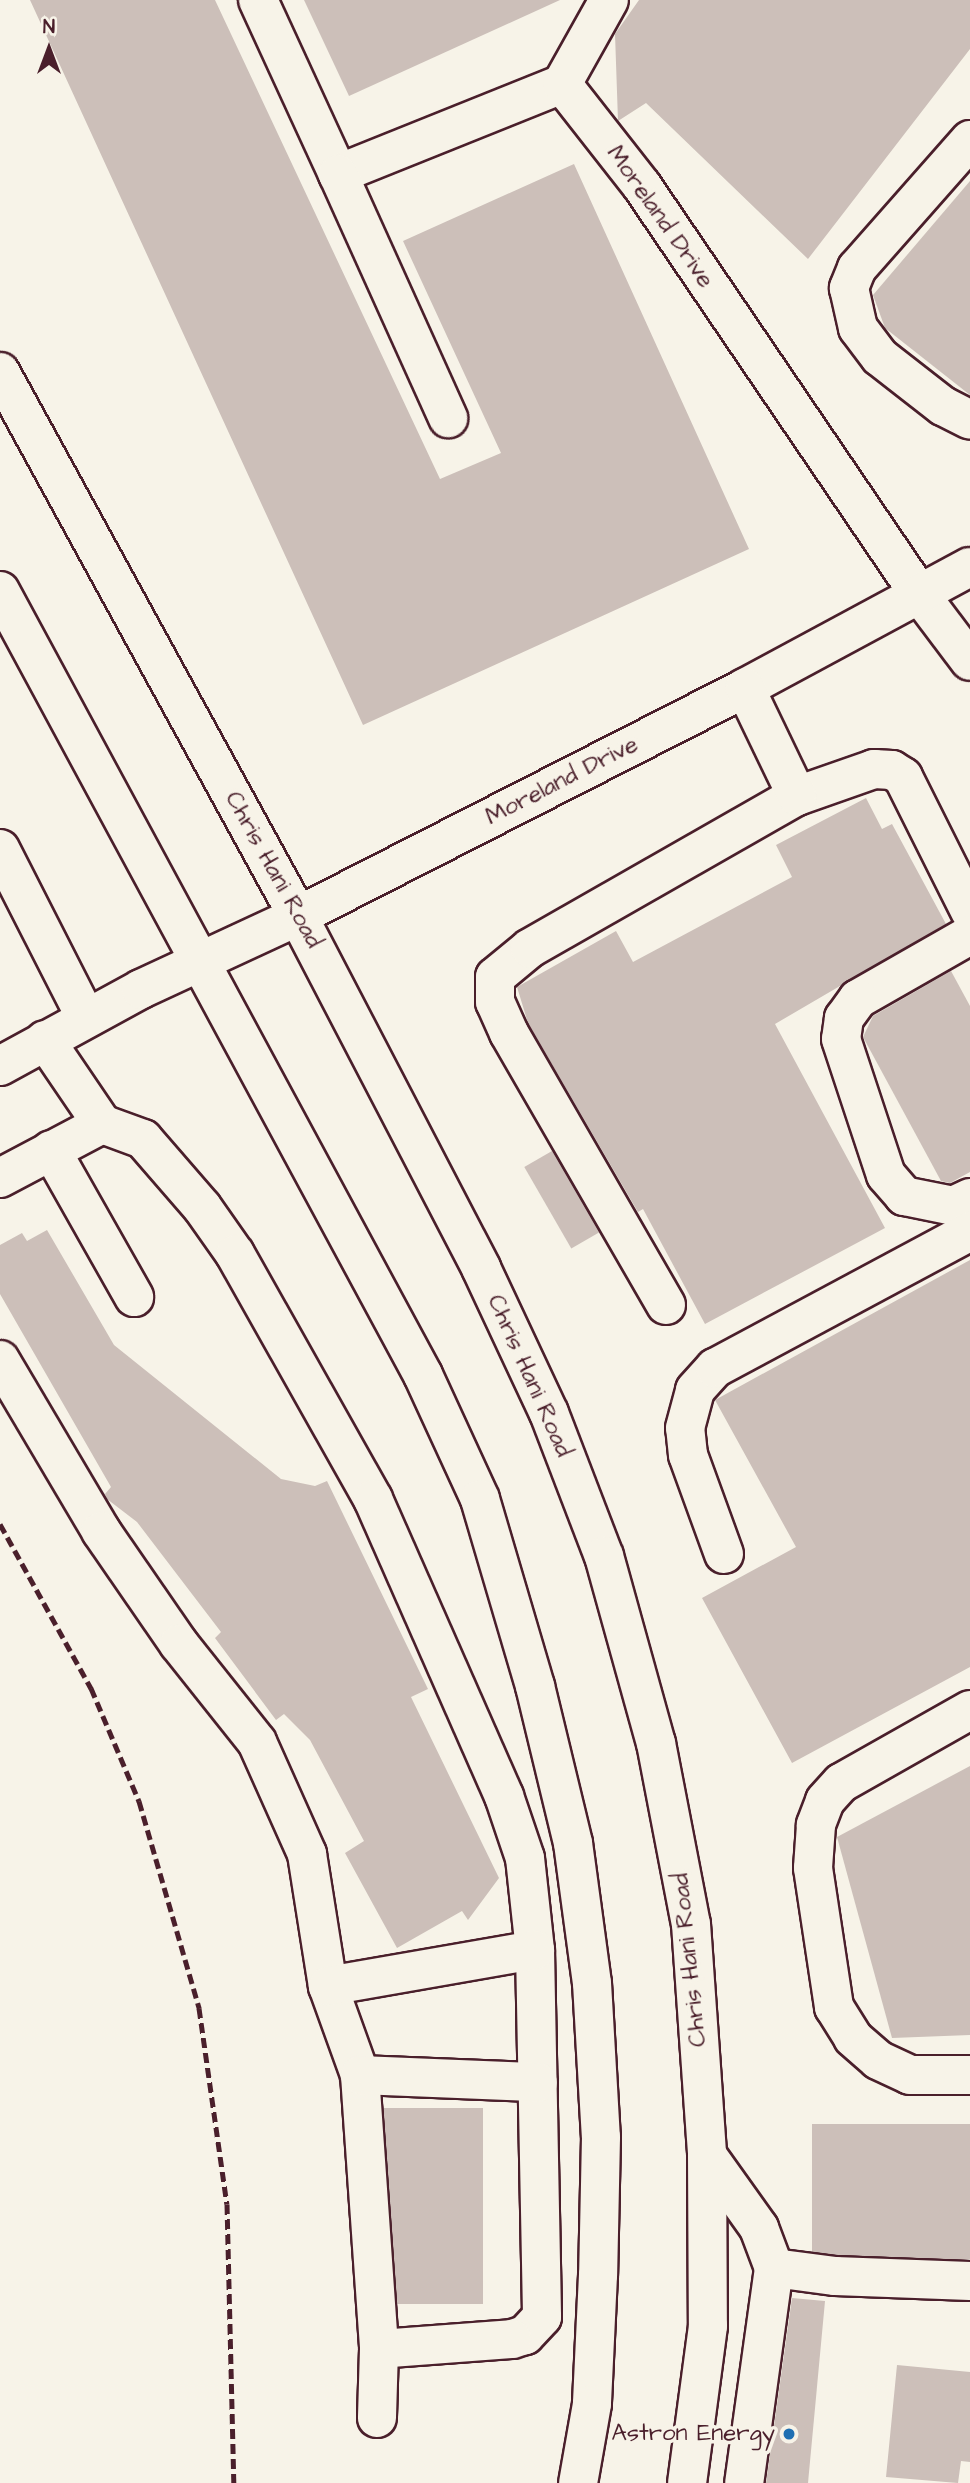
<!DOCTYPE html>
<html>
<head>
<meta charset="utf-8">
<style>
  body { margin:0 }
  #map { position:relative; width:970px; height:2483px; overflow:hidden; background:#f7f3e8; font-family:"Architects Daughter",sans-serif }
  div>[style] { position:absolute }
  .building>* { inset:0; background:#ccbfb9; transform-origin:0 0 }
  .roads { filter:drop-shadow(2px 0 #4a1f2b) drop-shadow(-2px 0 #4a1f2b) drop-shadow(0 2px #4a1f2b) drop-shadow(0 -2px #4a1f2b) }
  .minor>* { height:38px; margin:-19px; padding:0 19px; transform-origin:19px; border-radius:19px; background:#f7f3e8 }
  .major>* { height:38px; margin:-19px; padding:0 19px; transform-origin:19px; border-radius:19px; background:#f7f3e8 }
  .rail>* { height:5px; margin-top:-2.5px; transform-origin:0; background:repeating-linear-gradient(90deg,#4a1f2b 0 10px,transparent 0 15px) }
  .dots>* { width:19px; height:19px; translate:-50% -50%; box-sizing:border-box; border:4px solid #f7f3e8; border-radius:50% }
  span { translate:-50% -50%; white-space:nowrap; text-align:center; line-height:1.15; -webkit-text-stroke:7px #f7f3e8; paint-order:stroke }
  .street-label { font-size:24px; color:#4a1f2b }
  .poi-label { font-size:24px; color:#4a1f2b }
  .right { translate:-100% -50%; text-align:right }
  .north { position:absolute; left:14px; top:14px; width:70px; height:70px; -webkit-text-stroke:5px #f7f3e8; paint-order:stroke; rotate:0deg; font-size:19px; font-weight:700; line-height:28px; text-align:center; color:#4a1f2b }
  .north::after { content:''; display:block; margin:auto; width:24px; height:32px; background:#4a1f2b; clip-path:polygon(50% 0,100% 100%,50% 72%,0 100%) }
</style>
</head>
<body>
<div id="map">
  <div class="building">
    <div style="clip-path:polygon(30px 0,215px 0,440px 479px,501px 453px,403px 241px,574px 164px,749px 549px,363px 725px)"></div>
    <div style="clip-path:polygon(304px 0,560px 0,349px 96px)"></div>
    <div style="clip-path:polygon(639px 0,970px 0,970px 49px,808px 259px,646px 103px,618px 121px,615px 34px)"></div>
    <div style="clip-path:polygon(970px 181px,970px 395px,885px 328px,873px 295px)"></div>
    <div style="clip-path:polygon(866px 798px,882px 829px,892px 824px,946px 924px,775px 1024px,885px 1228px,705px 1324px,643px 1209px,638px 1212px,528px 1023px,517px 987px,616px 931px,633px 962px,792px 877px,776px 845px)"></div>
    <div style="clip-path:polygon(951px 971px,970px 1006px,970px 1172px,950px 1183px,941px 1181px,863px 1037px,873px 1016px)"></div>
    <div style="left:552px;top:1151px;width:94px;height:32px;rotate:60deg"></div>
    <div style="clip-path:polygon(47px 1230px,114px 1345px,281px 1479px,315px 1486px,327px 1481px,428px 1689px,411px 1697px,499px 1878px,468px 1920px,462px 1911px,397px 1948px,345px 1853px,364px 1841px,310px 1740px,284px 1714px,276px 1720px,215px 1638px,221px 1632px,137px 1522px,107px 1499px,105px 1494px,111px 1487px,0 1294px,0 1245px,22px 1233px,27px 1241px)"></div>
    <div style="clip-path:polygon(970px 1260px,970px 1667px,792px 1763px,702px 1598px,796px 1547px,715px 1400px)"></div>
    <div style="clip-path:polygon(970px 1766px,970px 2035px,892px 2038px,837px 1837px)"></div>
    <div style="left:384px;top:2108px;width:99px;height:196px"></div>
    <div style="left:970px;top:2124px;width:135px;height:158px;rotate:90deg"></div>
    <div style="clip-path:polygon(792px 2298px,825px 2301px,808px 2483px,766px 2483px)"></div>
    <div style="clip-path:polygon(897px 2365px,970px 2372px,970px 2462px,961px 2461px,958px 2483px,886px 2477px)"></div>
  </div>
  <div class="roads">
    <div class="minor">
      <div style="left:258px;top:0;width:192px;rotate:65.3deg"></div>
      <div style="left:338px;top:174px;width:241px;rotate:-21.9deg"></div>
      <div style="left:562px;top:84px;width:96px;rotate:-60.8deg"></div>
      <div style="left:562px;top:84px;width:130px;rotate:51.9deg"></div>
      <div style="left:642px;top:186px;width:496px;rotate:55.8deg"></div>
      <div style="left:921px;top:596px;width:81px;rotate:53deg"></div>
      <div style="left:970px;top:140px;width:171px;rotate:131.4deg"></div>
      <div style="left:857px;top:268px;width:22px;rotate:112deg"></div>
      <div style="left:849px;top:288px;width:41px;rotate:77.3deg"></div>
      <div style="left:858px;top:328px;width:36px;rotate:53deg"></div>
      <div style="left:880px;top:357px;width:80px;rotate:37.9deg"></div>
      <div style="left:943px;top:406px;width:30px;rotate:27deg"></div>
      <div style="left:338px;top:174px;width:268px;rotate:65.7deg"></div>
      <div style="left:797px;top:796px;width:82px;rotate:-19.3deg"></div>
      <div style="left:874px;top:769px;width:18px;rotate:3deg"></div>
      <div style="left:892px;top:770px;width:13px;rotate:32deg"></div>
      <div style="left:903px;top:777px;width:150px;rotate:63.4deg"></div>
      <div style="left:0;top:849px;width:190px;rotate:63deg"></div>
      <div style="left:970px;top:935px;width:129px;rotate:150.3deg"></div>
      <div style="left:858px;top:999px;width:24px;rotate:126deg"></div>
      <div style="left:844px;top:1018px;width:21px;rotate:98deg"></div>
      <div style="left:841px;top:1039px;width:143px;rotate:71.7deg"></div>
      <div style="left:886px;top:1175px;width:28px;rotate:49deg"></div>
      <div style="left:904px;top:1196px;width:50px;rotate:11.5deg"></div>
      <div style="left:953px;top:1206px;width:19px;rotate:-25deg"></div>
      <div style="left:45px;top:1040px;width:102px;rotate:55.8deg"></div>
      <div style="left:102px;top:1124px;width:44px;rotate:20.1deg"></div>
      <div style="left:143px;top:1139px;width:90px;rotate:49.1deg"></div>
      <div style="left:202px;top:1207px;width:57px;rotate:54.9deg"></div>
      <div style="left:235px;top:1254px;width:281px;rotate:60.6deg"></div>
      <div style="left:373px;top:1499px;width:325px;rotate:66.2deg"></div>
      <div style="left:504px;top:1796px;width:65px;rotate:71.3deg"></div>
      <div style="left:525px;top:1858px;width:93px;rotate:83.8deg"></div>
      <div style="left:535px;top:1950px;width:367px;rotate:88.9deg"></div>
      <div style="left:542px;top:2317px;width:25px;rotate:133deg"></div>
      <div style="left:525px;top:2335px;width:14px;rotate:163deg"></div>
      <div style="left:512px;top:2339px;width:133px;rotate:175.7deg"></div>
      <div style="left:0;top:1066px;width:161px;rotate:-28.6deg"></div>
      <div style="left:141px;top:989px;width:173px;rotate:-24.9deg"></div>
      <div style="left:298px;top:916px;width:502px;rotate:-27.02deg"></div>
      <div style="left:745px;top:688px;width:255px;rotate:-28.3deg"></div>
      <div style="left:51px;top:1150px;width:169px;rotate:60.5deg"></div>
      <div style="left:0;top:1178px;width:115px;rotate:-27.9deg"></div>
      <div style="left:666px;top:1305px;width:314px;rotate:-120deg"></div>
      <div style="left:509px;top:1033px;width:34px;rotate:-114deg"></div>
      <div style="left:495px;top:1002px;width:25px;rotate:-90deg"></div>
      <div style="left:495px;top:977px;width:45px;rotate:-39.6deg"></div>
      <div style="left:530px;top:948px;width:307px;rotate:-29.7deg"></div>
      <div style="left:797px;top:796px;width:120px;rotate:-115.7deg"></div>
      <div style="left:0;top:1360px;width:199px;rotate:59.4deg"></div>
      <div style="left:101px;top:1531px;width:137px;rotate:55.4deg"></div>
      <div style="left:179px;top:1644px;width:125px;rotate:51.5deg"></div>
      <div style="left:257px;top:1742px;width:123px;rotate:65.9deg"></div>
      <div style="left:307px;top:1854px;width:134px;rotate:81deg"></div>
      <div style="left:328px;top:1986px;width:95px;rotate:70.2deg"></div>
      <div style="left:360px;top:2075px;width:275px;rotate:86deg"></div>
      <div style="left:379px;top:2349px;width:69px;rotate:91.7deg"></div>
      <div style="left:724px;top:1554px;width:105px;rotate:-110deg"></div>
      <div style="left:688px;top:1455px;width:27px;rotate:-96deg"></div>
      <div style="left:685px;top:1428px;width:39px;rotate:-75deg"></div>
      <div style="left:695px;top:1390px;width:30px;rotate:-48deg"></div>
      <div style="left:715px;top:1368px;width:289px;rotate:-28.2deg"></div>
      <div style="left:970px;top:1710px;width:148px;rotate:150.5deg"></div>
      <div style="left:841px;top:1783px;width:24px;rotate:132deg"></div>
      <div style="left:825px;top:1801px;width:26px;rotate:111deg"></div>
      <div style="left:816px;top:1825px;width:43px;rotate:94deg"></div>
      <div style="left:813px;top:1868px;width:141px;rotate:81.4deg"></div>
      <div style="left:834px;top:2007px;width:36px;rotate:58deg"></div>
      <div style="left:853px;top:2038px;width:33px;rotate:41deg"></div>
      <div style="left:878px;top:2060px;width:35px;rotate:25deg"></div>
      <div style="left:910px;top:2075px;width:60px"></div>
      <div style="left:328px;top:1986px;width:210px;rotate:-9.9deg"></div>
      <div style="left:360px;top:2075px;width:178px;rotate:2.3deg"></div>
      <div style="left:707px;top:2155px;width:90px;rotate:54.5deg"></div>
      <div style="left:759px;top:2228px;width:43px;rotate:69.4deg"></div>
      <div style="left:774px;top:2268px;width:217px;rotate:97.9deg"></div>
      <div style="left:774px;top:2268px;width:62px;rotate:7.5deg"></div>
      <div style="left:835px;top:2276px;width:135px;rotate:2.1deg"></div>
    </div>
    <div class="major">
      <div style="left:0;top:372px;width:620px;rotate:61.29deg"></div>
      <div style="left:298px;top:916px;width:397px;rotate:62.5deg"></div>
      <div style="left:481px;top:1268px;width:160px;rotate:64.9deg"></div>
      <div style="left:549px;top:1413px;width:153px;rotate:69deg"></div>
      <div style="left:604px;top:1556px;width:194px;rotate:74.5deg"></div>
      <div style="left:656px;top:1743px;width:184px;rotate:79.1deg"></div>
      <div style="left:691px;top:1924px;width:232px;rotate:86deg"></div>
      <div style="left:707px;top:2155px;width:171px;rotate:89.7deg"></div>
      <div style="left:708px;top:2326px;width:158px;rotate:97.6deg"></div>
      <div style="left:0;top:591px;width:891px;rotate:61.65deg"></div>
      <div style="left:423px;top:1375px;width:136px;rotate:65.3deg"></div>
      <div style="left:480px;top:1499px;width:195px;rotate:73.6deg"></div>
      <div style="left:535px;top:1686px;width:162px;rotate:76.4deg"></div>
      <div style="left:573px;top:1843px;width:141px;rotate:82.3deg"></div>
      <div style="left:592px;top:1983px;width:154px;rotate:86.7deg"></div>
      <div style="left:601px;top:2137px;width:138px;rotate:91.2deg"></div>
      <div style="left:598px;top:2275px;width:129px;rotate:92.7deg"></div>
      <div style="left:592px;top:2404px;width:80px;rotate:100deg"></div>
    </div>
  </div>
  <div class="rail">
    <div style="left:0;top:1524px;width:188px;rotate:61deg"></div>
    <div style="left:91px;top:1688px;width:123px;rotate:67deg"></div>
    <div style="left:139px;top:1801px;width:216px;rotate:73.8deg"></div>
    <div style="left:199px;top:2008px;width:198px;rotate:81.9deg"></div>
    <div style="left:227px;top:2204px;width:279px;rotate:88.6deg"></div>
  </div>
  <div class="dots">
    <div style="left:789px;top:2434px;background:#1f6fb2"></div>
  </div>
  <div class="street-label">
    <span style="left:660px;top:217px;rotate:55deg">Moreland Drive</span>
    <span style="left:562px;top:781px;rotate:-27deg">Moreland Drive</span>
    <span style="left:273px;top:870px;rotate:61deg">Chris Hani Road</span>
    <span style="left:529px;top:1376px;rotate:66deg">Chris Hani Road</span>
    <span style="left:690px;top:1960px;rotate:-96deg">Chris Hani Road</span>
  </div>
  <div class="poi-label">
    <span class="right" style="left:775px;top:2434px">Astron Energy</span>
  </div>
  <div class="north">N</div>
</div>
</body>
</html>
